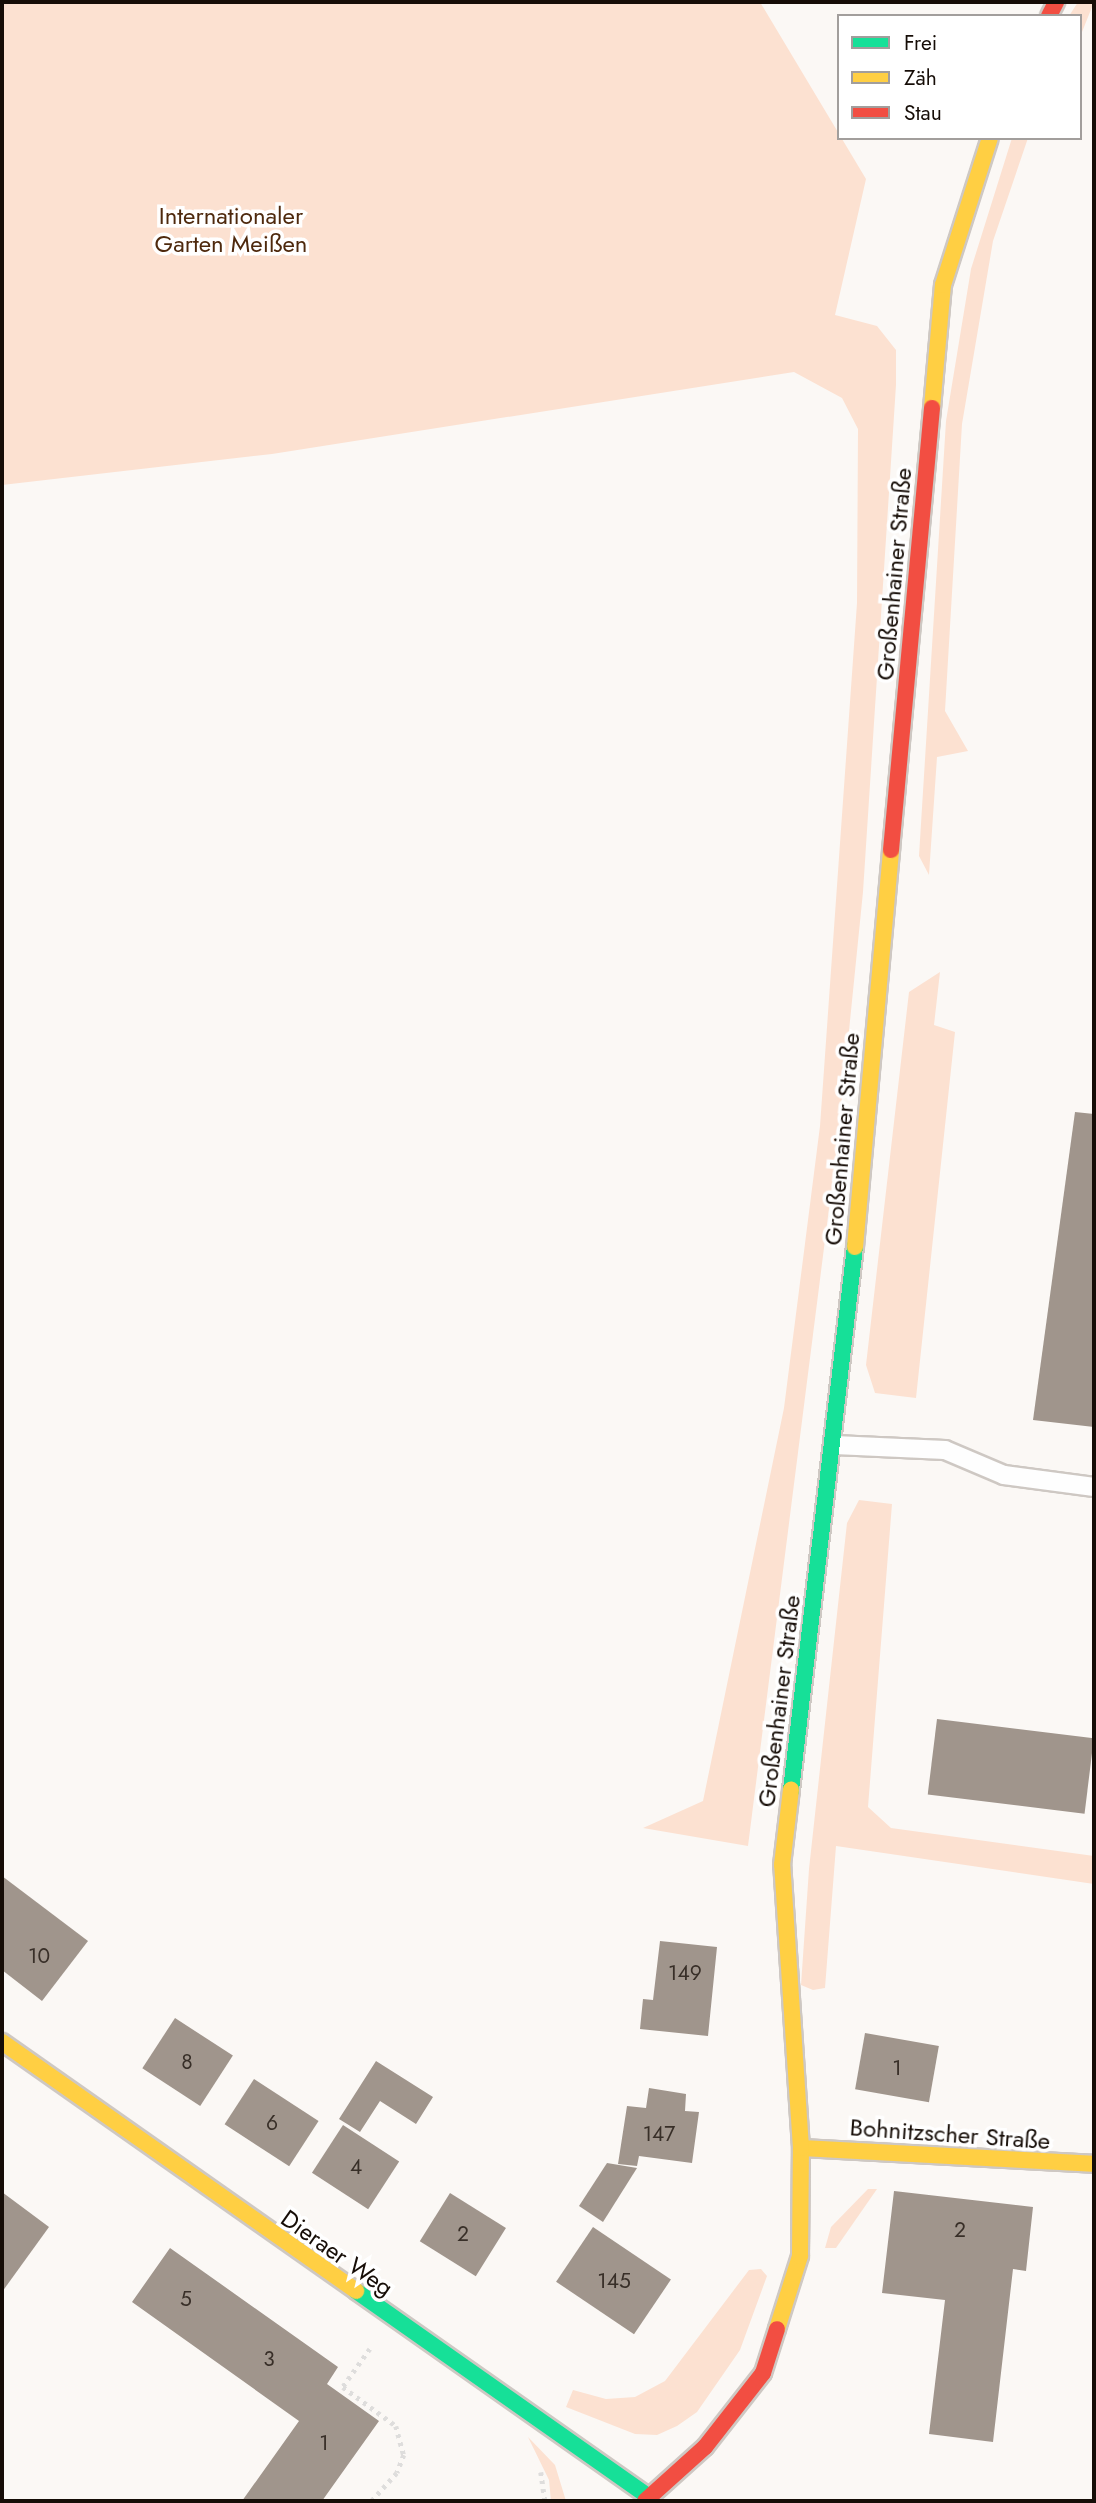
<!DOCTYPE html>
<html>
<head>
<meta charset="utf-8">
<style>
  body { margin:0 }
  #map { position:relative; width:1096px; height:2503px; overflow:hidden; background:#fbf8f5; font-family:Jost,sans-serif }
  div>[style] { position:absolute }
  .green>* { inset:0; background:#fce1d1 }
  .building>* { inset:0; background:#a0958c; transform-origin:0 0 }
  .path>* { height:4.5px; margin-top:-2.25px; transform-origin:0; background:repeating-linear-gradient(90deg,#dedddc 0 3.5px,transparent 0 8.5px) }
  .roads { filter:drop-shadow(2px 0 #cec8c3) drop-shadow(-2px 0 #cec8c3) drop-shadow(0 2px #cec8c3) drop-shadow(0 -2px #cec8c3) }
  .lane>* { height:18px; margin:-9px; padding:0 9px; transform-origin:9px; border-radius:9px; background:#fefefe }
  .fast>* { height:16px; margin:-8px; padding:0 8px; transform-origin:8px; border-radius:8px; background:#16e098 }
  .slow>* { height:16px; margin:-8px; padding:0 8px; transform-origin:8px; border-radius:8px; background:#ffcf43 }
  .jam>* { height:16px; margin:-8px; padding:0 8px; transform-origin:8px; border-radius:8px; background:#f24e42 }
  span { translate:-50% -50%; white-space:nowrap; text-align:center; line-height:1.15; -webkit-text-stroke:7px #fff; paint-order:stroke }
  .number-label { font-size:21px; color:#382f28 }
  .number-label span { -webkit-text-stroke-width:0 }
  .park-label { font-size:24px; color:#4e290d }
  .street-label { font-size:24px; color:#160d07 }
  .frame { position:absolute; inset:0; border:4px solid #160d07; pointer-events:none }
  .legend { position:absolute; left:837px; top:14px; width:245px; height:126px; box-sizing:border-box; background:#fff; border:2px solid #a29e9c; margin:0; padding:9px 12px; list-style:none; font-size:21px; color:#160d07 }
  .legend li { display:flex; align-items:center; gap:14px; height:35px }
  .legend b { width:35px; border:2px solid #a29e9c }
</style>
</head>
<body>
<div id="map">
  <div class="green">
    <div style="clip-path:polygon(2px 2px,760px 2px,866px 179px,835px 315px,877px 326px,896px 350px,896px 385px,863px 892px,839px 1130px,748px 1846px,643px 1828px,703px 1801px,784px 1408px,820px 1126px,857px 603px,858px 429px,842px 398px,794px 372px,272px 454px,2px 485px)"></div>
    <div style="clip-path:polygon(1078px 2px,1094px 2px,1080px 37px,1080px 16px,1069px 16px)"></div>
    <div style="clip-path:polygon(1012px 138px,1028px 138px,993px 241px,962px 424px,945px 711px,968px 751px,937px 757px,929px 875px,919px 856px,946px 421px,971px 269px)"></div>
    <div style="clip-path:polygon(940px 972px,934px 1025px,955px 1032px,916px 1398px,875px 1393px,866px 1365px,909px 992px)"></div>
    <div style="clip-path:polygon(859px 1500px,892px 1504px,868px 1807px,891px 1828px,1094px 1856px,1094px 1884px,836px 1846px,825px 1988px,813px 1990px,801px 1985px,809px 1869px,847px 1523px)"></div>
    <div style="clip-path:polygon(868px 2189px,877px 2189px,836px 2248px,825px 2248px,831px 2227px)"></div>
    <div style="clip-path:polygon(761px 2269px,767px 2276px,740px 2350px,697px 2412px,677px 2426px,657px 2435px,635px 2434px,566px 2407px,573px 2390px,606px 2399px,635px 2397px,665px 2381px,749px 2270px)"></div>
    <div style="clip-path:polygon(528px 2437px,555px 2465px,566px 2501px,551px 2501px,549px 2480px)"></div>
  </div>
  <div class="building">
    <div style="clip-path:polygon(1075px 1112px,1094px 1114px,1094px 1427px,1033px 1420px)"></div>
    <div style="left:937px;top:1719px;width:158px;height:76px;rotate:7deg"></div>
    <div style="clip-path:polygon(2px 1876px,88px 1941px,42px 2001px,2px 1970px)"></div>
    <div style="clip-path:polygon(660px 1941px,717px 1947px,708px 2036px,640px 2029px,643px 1999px,653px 2000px)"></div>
    <div style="left:175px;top:2018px;width:69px;height:60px;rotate:33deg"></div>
    <div style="left:865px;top:2033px;width:75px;height:57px;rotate:10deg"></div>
    <div style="clip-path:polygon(376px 2061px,433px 2097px,416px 2124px,380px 2101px,360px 2132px,339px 2119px)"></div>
    <div style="left:254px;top:2079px;width:77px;height:54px;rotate:33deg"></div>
    <div style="clip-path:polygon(649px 2088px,686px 2094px,685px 2111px,699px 2112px,692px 2163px,639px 2156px,637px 2166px,618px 2164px,627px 2106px,646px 2108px)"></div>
    <div style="left:343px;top:2125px;width:67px;height:57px;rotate:33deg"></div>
    <div style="clip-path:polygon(607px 2163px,637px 2168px,603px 2222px,579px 2206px)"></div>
    <div style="clip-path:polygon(894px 2191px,1033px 2207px,1026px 2271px,1013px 2269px,993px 2442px,929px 2434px,945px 2300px,882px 2293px)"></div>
    <div style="clip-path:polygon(2px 2192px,49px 2227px,2px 2292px)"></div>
    <div style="left:450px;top:2193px;width:66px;height:57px;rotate:32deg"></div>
    <div style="left:593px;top:2227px;width:94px;height:66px;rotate:34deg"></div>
    <div style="clip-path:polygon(170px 2248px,338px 2367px,327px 2384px,379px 2421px,322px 2501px,242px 2501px,299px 2421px,132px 2302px)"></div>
  </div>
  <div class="path">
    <div style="left:370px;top:2349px;width:47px;rotate:125.4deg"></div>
    <div style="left:343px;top:2387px;width:66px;rotate:36.3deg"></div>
    <div style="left:396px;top:2426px;width:30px;rotate:75deg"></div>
    <div style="left:404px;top:2455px;width:19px;rotate:111deg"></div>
    <div style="left:397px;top:2473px;width:38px;rotate:132deg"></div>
    <div style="left:541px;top:2472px;width:29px;rotate:82deg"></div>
  </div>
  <div class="roads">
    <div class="lane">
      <div style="left:835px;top:1445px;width:110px;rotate:2.6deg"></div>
      <div style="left:945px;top:1450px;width:64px;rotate:23deg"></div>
      <div style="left:1004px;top:1475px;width:91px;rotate:7.6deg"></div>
    </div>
    <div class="fast">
      <div style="left:791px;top:1790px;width:547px;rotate:-83.28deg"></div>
      <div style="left:356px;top:2291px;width:358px;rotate:35.1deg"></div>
    </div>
    <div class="slow">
      <div style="left:932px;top:408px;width:123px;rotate:-84.9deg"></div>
      <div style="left:943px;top:285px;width:154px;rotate:-72.3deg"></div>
      <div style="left:855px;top:1247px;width:399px;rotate:-84.8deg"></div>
      <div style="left:2px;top:2042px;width:433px;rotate:35.1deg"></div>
      <div style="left:801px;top:2148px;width:293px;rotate:3.1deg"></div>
      <div style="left:777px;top:2329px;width:77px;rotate:-72.5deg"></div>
      <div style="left:800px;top:2256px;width:108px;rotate:-89.5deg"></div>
      <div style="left:801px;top:2148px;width:284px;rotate:-93.8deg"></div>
      <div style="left:782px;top:1865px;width:76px;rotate:-83.2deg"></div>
    </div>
    <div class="jam">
      <div style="left:1049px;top:16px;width:16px;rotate:-63deg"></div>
      <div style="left:891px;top:850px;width:444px;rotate:-84.7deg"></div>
      <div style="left:645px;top:2501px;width:81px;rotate:-42deg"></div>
      <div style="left:705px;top:2447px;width:94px;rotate:-51.9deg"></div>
      <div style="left:763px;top:2373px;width:46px;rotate:-72.3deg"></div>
    </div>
  </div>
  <div class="number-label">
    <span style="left:39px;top:1956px">10</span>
    <span style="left:685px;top:1973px">149</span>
    <span style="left:187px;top:2062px">8</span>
    <span style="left:897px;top:2068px">1</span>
    <span style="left:272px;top:2123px">6</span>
    <span style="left:659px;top:2134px">147</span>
    <span style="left:356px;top:2167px">4</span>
    <span style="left:960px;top:2230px">2</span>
    <span style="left:463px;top:2234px">2</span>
    <span style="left:614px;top:2281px">145</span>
    <span style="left:186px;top:2299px">5</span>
    <span style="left:269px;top:2359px">3</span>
    <span style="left:324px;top:2443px">1</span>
  </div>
  <div class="park-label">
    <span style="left:231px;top:230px">Internationaler<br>Garten Meißen</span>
  </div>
  <div class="street-label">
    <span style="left:894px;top:574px;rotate:-85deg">Großenhainer Straße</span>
    <span style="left:842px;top:1139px;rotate:-85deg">Großenhainer Straße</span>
    <span style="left:779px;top:1701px;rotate:-83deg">Großenhainer Straße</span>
    <span style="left:950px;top:2134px;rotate:4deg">Bohnitzscher Straße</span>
    <span style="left:337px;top:2253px;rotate:35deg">Dieraer Weg</span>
  </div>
  <div class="frame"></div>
  <ul class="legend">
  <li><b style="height:9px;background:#16e098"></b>Frei</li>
  <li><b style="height:9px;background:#ffcf43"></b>Zäh</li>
  <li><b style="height:9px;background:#f24e42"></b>Stau</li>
  </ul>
</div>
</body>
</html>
